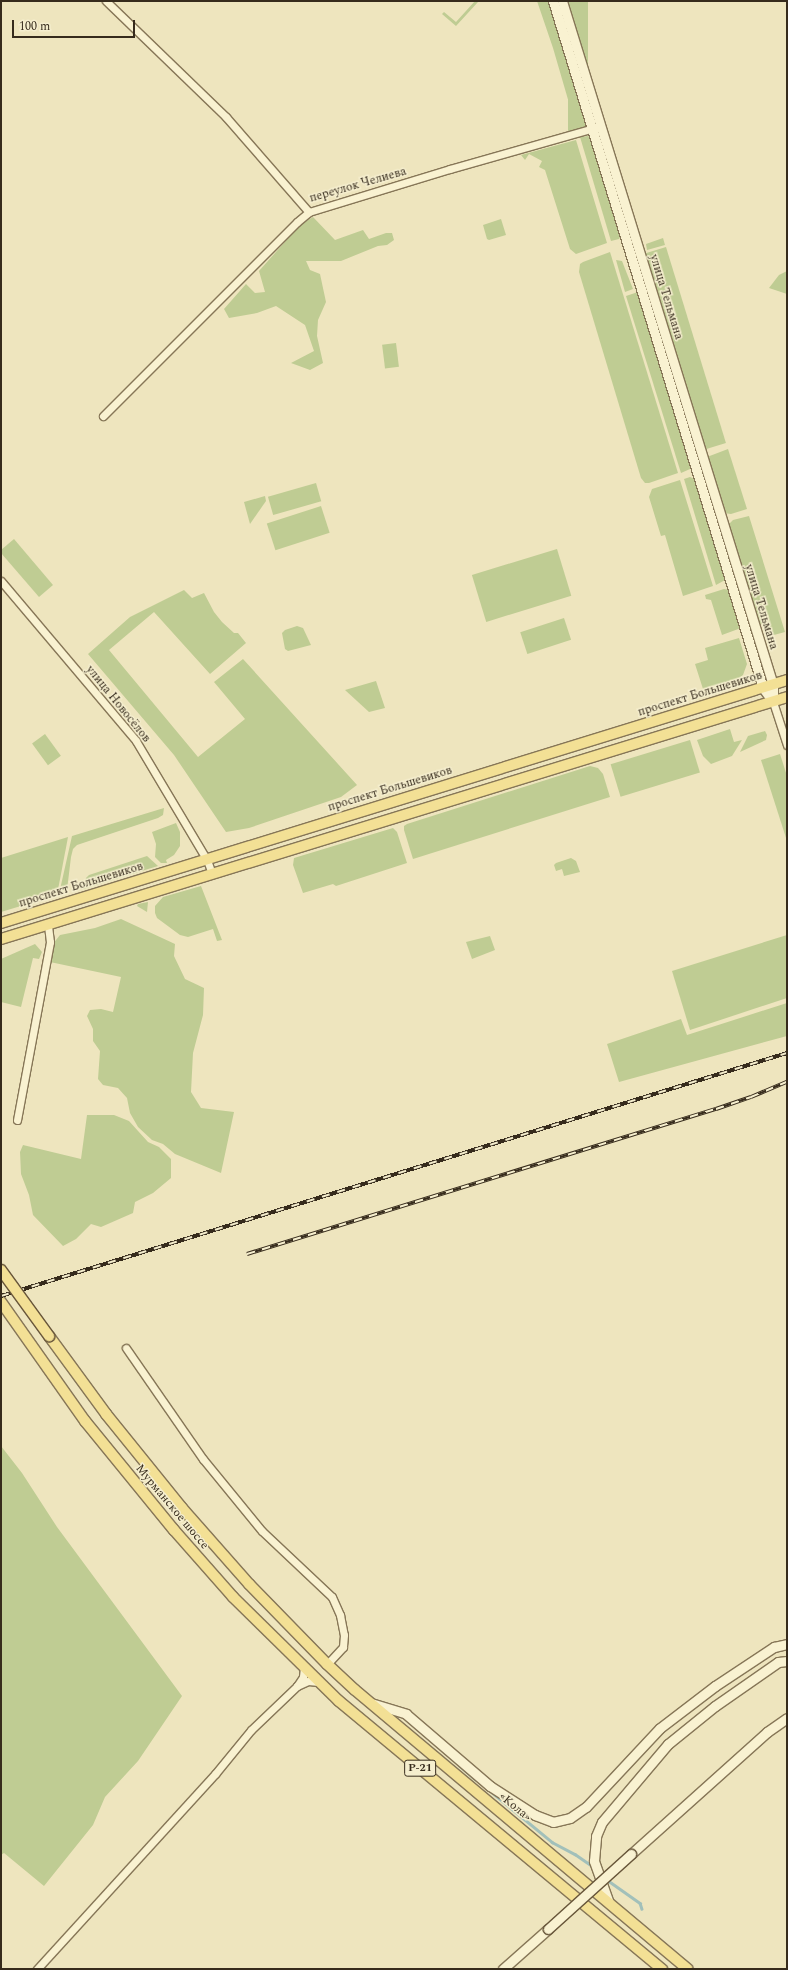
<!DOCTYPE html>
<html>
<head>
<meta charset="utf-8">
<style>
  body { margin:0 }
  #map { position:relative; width:788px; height:1970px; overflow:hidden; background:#eee5be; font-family:Spectral,serif }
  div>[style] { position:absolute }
  .green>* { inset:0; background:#bfcc93; transform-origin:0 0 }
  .stream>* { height:2.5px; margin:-1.25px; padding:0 1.25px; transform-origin:1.25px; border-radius:1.25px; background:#a2c0ba }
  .roads { filter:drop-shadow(1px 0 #867657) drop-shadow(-1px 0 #867657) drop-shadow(0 1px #867657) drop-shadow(0 -1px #867657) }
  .street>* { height:7px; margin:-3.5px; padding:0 3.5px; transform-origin:3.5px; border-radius:3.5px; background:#f9f2d1 }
  .secondary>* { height:9px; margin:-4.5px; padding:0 4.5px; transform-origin:4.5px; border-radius:4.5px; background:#f9f2d1 }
  .primary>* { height:10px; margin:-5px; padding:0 5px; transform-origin:5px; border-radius:5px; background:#f3e095 }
  .rail>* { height:4px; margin-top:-2px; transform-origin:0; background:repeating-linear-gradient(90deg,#f5eece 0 8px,#362b1c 0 16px); box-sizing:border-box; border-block:1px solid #362b1c }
  .bridges { filter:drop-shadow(1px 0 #68563a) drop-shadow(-1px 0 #68563a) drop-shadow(0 1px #68563a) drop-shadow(0 -1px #68563a) }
  .secondary-bridge>* { height:9px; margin:-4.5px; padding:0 4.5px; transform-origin:4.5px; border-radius:4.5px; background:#f9f2d1 }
  .primary-bridge>* { height:10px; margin:-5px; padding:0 5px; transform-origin:5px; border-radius:5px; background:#f3e095 }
  span { translate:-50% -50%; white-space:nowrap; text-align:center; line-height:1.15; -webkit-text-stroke:3px #f5eece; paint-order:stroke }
  .shield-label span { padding:1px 3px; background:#f5eece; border:1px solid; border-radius:3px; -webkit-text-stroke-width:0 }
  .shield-label { font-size:11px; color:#362b1c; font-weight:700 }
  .street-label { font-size:12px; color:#362b1c }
  .frame { position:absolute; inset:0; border:2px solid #362b1c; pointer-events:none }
  .scale { position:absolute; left:12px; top:20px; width:123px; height:18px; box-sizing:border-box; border:2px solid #362b1c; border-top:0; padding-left:5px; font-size:12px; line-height:14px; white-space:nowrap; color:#362b1c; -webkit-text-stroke:3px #f5eece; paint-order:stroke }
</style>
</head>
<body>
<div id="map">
  <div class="green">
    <div style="clip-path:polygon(475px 1px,478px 2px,456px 26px,442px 14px,444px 12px,456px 22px)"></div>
    <div style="clip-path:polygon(537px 1px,548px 1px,551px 8px,586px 122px,583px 125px,576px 127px,553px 48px)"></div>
    <div style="left:568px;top:1px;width:20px;height:133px"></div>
    <div style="clip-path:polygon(588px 136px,592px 139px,621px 236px,619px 239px,611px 241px,580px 137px)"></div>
    <div style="clip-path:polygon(576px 140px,607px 243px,576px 254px,570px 249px,545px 170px,539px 167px,542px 161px,529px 154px,525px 160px,521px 155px)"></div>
    <div style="clip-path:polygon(313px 217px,335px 240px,363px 230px,369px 239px,386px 233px,392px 233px,394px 240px,387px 245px,378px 246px,341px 261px,306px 261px,310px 270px,320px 274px,326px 302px,318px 320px,317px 336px,323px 363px,310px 370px,291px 363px,314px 351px,305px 325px,276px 306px,257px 313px,229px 318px,224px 309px,246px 284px,255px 293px,265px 292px,259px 271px,300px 225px)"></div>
    <div style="clip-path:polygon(501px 219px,506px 235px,489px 240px,487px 239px,483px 225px)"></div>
    <div style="clip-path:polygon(663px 238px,665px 245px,647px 250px,646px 244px)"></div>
    <div style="left:666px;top:247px;width:205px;height:23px;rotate:73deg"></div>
    <div style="clip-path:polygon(610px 252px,678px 473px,649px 483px,645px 483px,641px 478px,579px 272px,580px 264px,583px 262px)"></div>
    <div style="clip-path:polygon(616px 260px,622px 261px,633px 289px,625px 292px)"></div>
    <div style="clip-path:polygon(787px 271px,787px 294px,769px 288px,779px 275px)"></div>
    <div style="clip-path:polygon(638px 292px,691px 467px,690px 469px,681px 473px,626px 296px)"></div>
    <div style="left:396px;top:343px;width:24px;height:14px;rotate:83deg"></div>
    <div style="clip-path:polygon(728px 449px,747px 509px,731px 514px,724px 513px,707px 457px)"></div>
    <div style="clip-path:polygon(690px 477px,695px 479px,725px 580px,716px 585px,684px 479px)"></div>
    <div style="clip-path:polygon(680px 480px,713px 586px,683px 596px,665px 535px,661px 536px,649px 497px,652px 489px)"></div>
    <div style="left:316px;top:483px;width:19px;height:50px;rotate:74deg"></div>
    <div style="clip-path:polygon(265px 496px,266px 501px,250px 524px,244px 502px)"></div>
    <div style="left:321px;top:506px;width:28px;height:57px;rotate:72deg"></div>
    <div style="clip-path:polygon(749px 516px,785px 632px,770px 636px,766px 623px,759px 625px,728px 525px,733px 520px)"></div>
    <div style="clip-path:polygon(14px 539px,53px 585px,39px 597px,1px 553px,1px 550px)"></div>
    <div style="left:557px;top:549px;width:49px;height:89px;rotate:73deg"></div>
    <div style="clip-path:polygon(724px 589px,729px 590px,741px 628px,722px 635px,711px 600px,706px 599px,705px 595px)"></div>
    <div style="clip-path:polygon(184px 590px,192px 598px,204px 593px,214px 612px,222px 622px,234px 633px,238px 633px,246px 643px,210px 674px,154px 612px,109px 650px,198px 757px,245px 719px,214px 682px,243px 659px,357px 785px,341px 797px,249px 828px,226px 832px,174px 755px,88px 654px,130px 617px)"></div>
    <div style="left:564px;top:618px;width:23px;height:46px;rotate:72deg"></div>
    <div style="clip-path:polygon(297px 626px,303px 628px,311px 645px,288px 651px,285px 649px,282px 633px,285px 630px)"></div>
    <div style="clip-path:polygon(739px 638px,747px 664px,743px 675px,739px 678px,703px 689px,695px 664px,708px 660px,705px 648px)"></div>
    <div style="clip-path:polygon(376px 681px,385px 708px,369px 712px,345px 690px)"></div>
    <div style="clip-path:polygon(730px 729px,734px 742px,742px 740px,732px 756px,711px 764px,703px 756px,697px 740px)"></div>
    <div style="clip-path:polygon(765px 731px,767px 735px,766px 740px,740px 752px,748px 736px)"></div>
    <div style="left:45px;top:734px;width:27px;height:16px;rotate:54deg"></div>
    <div style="left:690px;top:740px;width:34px;height:83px;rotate:73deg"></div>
    <div style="clip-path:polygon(780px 754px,787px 776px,787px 841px,761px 760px)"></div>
    <div style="clip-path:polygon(590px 766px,598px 768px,603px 774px,610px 797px,413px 859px,404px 830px,404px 826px,407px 824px)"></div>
    <div style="clip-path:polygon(164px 808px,163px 815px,158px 818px,77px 845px,73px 849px,71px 857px,67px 890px,59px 894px,72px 836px)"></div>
    <div style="clip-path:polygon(176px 823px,180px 832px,180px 846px,174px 855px,166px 860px,167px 863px,161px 863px,155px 857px,156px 844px,152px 832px)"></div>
    <div style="clip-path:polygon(393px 828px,397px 832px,407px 863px,336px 886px,333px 884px,303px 893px,293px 865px,294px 858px)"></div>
    <div style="clip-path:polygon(68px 837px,57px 895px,1px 912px,1px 858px)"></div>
    <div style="clip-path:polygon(147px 856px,158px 866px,83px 889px,86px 878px,89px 875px)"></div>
    <div style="clip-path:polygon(571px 858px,576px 861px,580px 872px,564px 876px,562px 869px,556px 871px,554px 865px,556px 863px)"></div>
    <div style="clip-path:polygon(201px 886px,222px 940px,217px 941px,213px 929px,188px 937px,180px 935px,157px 918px,155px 913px,155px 906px,163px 897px)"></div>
    <div style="clip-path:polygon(148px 902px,147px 912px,137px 906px,138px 904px)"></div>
    <div style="clip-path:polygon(121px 919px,175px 944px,174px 956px,185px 979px,204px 988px,203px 1015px,193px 1053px,191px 1092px,201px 1108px,234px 1112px,221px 1173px,175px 1154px,163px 1144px,152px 1140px,138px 1127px,130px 1113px,127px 1098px,118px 1088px,103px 1085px,98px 1079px,100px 1051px,93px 1041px,93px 1029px,87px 1016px,90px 1010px,101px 1009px,113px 1012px,121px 977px,50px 962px,52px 945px,60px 935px,95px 928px)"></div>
    <div style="clip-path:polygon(787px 935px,787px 998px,690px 1030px,672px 971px)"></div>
    <div style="clip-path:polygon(490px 936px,495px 950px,472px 959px,466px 942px)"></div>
    <div style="clip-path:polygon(35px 944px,42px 952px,39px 959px,33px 958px,21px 1007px,1px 1002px,1px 959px)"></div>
    <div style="clip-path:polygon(787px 1003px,787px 1036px,619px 1082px,607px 1044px,681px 1019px,687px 1035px)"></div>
    <div style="clip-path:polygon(87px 1115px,114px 1115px,129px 1121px,148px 1142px,159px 1147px,171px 1159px,171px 1178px,153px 1193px,135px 1202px,133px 1213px,101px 1227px,91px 1224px,76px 1239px,63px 1246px,33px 1215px,29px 1195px,21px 1174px,20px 1152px,23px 1145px,81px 1159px)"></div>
    <div style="clip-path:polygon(1px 1446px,22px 1473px,57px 1527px,182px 1696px,138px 1761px,105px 1797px,93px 1825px,44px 1886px,4px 1853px,1px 1855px)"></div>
  </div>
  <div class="stream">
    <div style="left:460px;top:1766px;width:20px;rotate:41deg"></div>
    <div style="left:489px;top:1790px;width:82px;rotate:39.5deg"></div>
    <div style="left:552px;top:1842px;width:26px;rotate:28deg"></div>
    <div style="left:575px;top:1854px;width:21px;rotate:35deg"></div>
    <div style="left:606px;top:1879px;width:42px;rotate:35.2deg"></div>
    <div style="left:640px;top:1903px;width:6px;rotate:72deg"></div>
  </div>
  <div class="roads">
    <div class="street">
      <div style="left:106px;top:1px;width:167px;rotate:44deg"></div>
      <div style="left:226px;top:117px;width:126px;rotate:48.9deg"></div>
      <div style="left:103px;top:416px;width:274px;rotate:-45deg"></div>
      <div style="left:297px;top:222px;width:16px;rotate:-40deg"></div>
      <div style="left:309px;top:212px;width:147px;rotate:-17deg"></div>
      <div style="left:450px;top:169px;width:153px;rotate:-15.9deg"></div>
      <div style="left:1px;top:581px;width:209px;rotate:49.8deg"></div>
      <div style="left:136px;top:741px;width:139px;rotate:59.2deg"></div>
      <div style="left:207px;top:860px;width:15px;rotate:70deg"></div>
      <div style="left:773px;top:702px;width:45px;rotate:72deg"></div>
      <div style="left:17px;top:1120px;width:181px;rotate:-79.5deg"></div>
      <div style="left:50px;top:942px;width:17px;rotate:-97deg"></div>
      <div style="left:126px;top:1348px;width:135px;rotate:55.3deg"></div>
      <div style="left:203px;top:1459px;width:93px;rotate:50.7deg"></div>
      <div style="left:262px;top:1531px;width:96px;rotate:43.3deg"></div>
      <div style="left:332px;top:1597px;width:20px;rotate:66deg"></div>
      <div style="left:340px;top:1615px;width:20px;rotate:79deg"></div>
      <div style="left:344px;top:1635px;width:12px;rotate:95deg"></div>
      <div style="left:343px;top:1647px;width:23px;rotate:133deg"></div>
      <div style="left:304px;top:1667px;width:10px;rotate:96deg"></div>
      <div style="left:303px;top:1677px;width:11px;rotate:124deg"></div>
      <div style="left:297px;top:1686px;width:12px;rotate:-24deg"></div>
      <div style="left:308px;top:1681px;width:11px;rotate:5deg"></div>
      <div style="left:37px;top:1969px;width:264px;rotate:-47.6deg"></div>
      <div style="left:215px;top:1774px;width:57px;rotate:-50.7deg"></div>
      <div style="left:251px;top:1730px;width:64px;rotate:-43.7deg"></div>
    </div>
    <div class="secondary">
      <div style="left:553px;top:1px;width:718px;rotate:73deg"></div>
      <div style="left:763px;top:688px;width:17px;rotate:54deg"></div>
      <div style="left:562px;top:1px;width:716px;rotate:72.86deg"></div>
      <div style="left:773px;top:685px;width:17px;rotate:90deg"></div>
      <div style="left:371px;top:1703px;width:37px;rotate:17deg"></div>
      <div style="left:406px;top:1714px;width:111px;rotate:40.6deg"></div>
      <div style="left:490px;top:1786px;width:54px;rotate:32.8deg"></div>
      <div style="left:535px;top:1815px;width:19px;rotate:21deg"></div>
      <div style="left:553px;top:1822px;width:17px;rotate:-13deg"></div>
      <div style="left:570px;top:1818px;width:19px;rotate:-35deg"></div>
      <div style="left:586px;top:1807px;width:108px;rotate:-46.9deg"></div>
      <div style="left:660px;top:1728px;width:69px;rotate:-37.4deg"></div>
      <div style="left:715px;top:1686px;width:71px;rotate:-33.5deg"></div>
      <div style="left:774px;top:1647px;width:13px;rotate:-13deg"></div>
      <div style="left:631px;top:1854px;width:183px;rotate:-41.9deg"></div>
      <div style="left:767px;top:1732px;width:24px;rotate:-35deg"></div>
      <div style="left:609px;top:1903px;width:45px;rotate:-109.7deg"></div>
      <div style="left:594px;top:1861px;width:25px;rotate:-85deg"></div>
      <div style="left:596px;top:1836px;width:15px;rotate:-67deg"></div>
      <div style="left:602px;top:1822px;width:102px;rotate:-49.8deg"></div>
      <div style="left:668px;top:1744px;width:60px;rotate:-39deg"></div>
      <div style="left:715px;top:1706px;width:77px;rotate:-34.9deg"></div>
      <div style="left:778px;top:1662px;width:9px;rotate:-6deg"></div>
      <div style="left:503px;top:1969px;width:60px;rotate:-41.6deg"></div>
    </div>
    <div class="primary">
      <div style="left:1px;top:923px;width:823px;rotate:-17.18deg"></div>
      <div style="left:1px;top:939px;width:822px;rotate:-17.11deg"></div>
      <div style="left:1px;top:1302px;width:146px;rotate:54.8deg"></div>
      <div style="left:85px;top:1421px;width:141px;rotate:50.8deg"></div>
      <div style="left:174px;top:1530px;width:89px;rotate:48.6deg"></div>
      <div style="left:233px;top:1597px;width:148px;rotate:44.5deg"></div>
      <div style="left:339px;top:1701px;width:420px;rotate:39.7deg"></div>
      <div style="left:49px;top:1336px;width:97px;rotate:53.8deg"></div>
      <div style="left:106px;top:1414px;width:121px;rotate:51deg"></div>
      <div style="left:182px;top:1508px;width:101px;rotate:48.6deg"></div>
      <div style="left:249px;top:1584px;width:112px;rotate:45.7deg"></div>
      <div style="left:327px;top:1664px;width:38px;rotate:43deg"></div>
      <div style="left:355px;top:1690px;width:434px;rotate:40deg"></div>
    </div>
  </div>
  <div class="rail">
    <div style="left:247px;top:1254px;width:491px;rotate:-17.2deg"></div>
    <div style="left:716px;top:1109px;width:37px;rotate:-19deg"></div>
    <div style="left:751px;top:1097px;width:39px;rotate:-23deg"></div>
    <div style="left:1px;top:1296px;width:823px;rotate:-17.18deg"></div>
  </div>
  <div class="bridges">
    <div class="secondary-bridge">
      <div style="left:548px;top:1929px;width:112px;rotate:-42.1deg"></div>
    </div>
    <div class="primary-bridge">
      <div style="left:1px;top:1270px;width:82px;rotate:54deg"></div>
    </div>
  </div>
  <div class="shield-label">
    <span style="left:420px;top:1768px">Р-21</span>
  </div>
  <div class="street-label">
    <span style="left:358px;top:185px;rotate:-16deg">переулок Челиева</span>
    <span style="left:666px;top:297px;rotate:73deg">улица Тельмана</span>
    <span style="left:761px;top:607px;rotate:73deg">улица Тельмана</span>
    <span style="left:700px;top:694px;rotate:-17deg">проспект Большевиков</span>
    <span style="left:118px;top:704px;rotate:51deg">улица Новосёлов</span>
    <span style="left:390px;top:789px;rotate:-17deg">проспект Большевиков</span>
    <span style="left:81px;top:885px;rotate:-17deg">проспект Большевиков</span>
    <span style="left:172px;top:1507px;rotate:50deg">Мурманское шоссе</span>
    <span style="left:515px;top:1807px;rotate:40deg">«Кола»</span>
  </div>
  <div class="frame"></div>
  <div class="scale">100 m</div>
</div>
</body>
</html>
